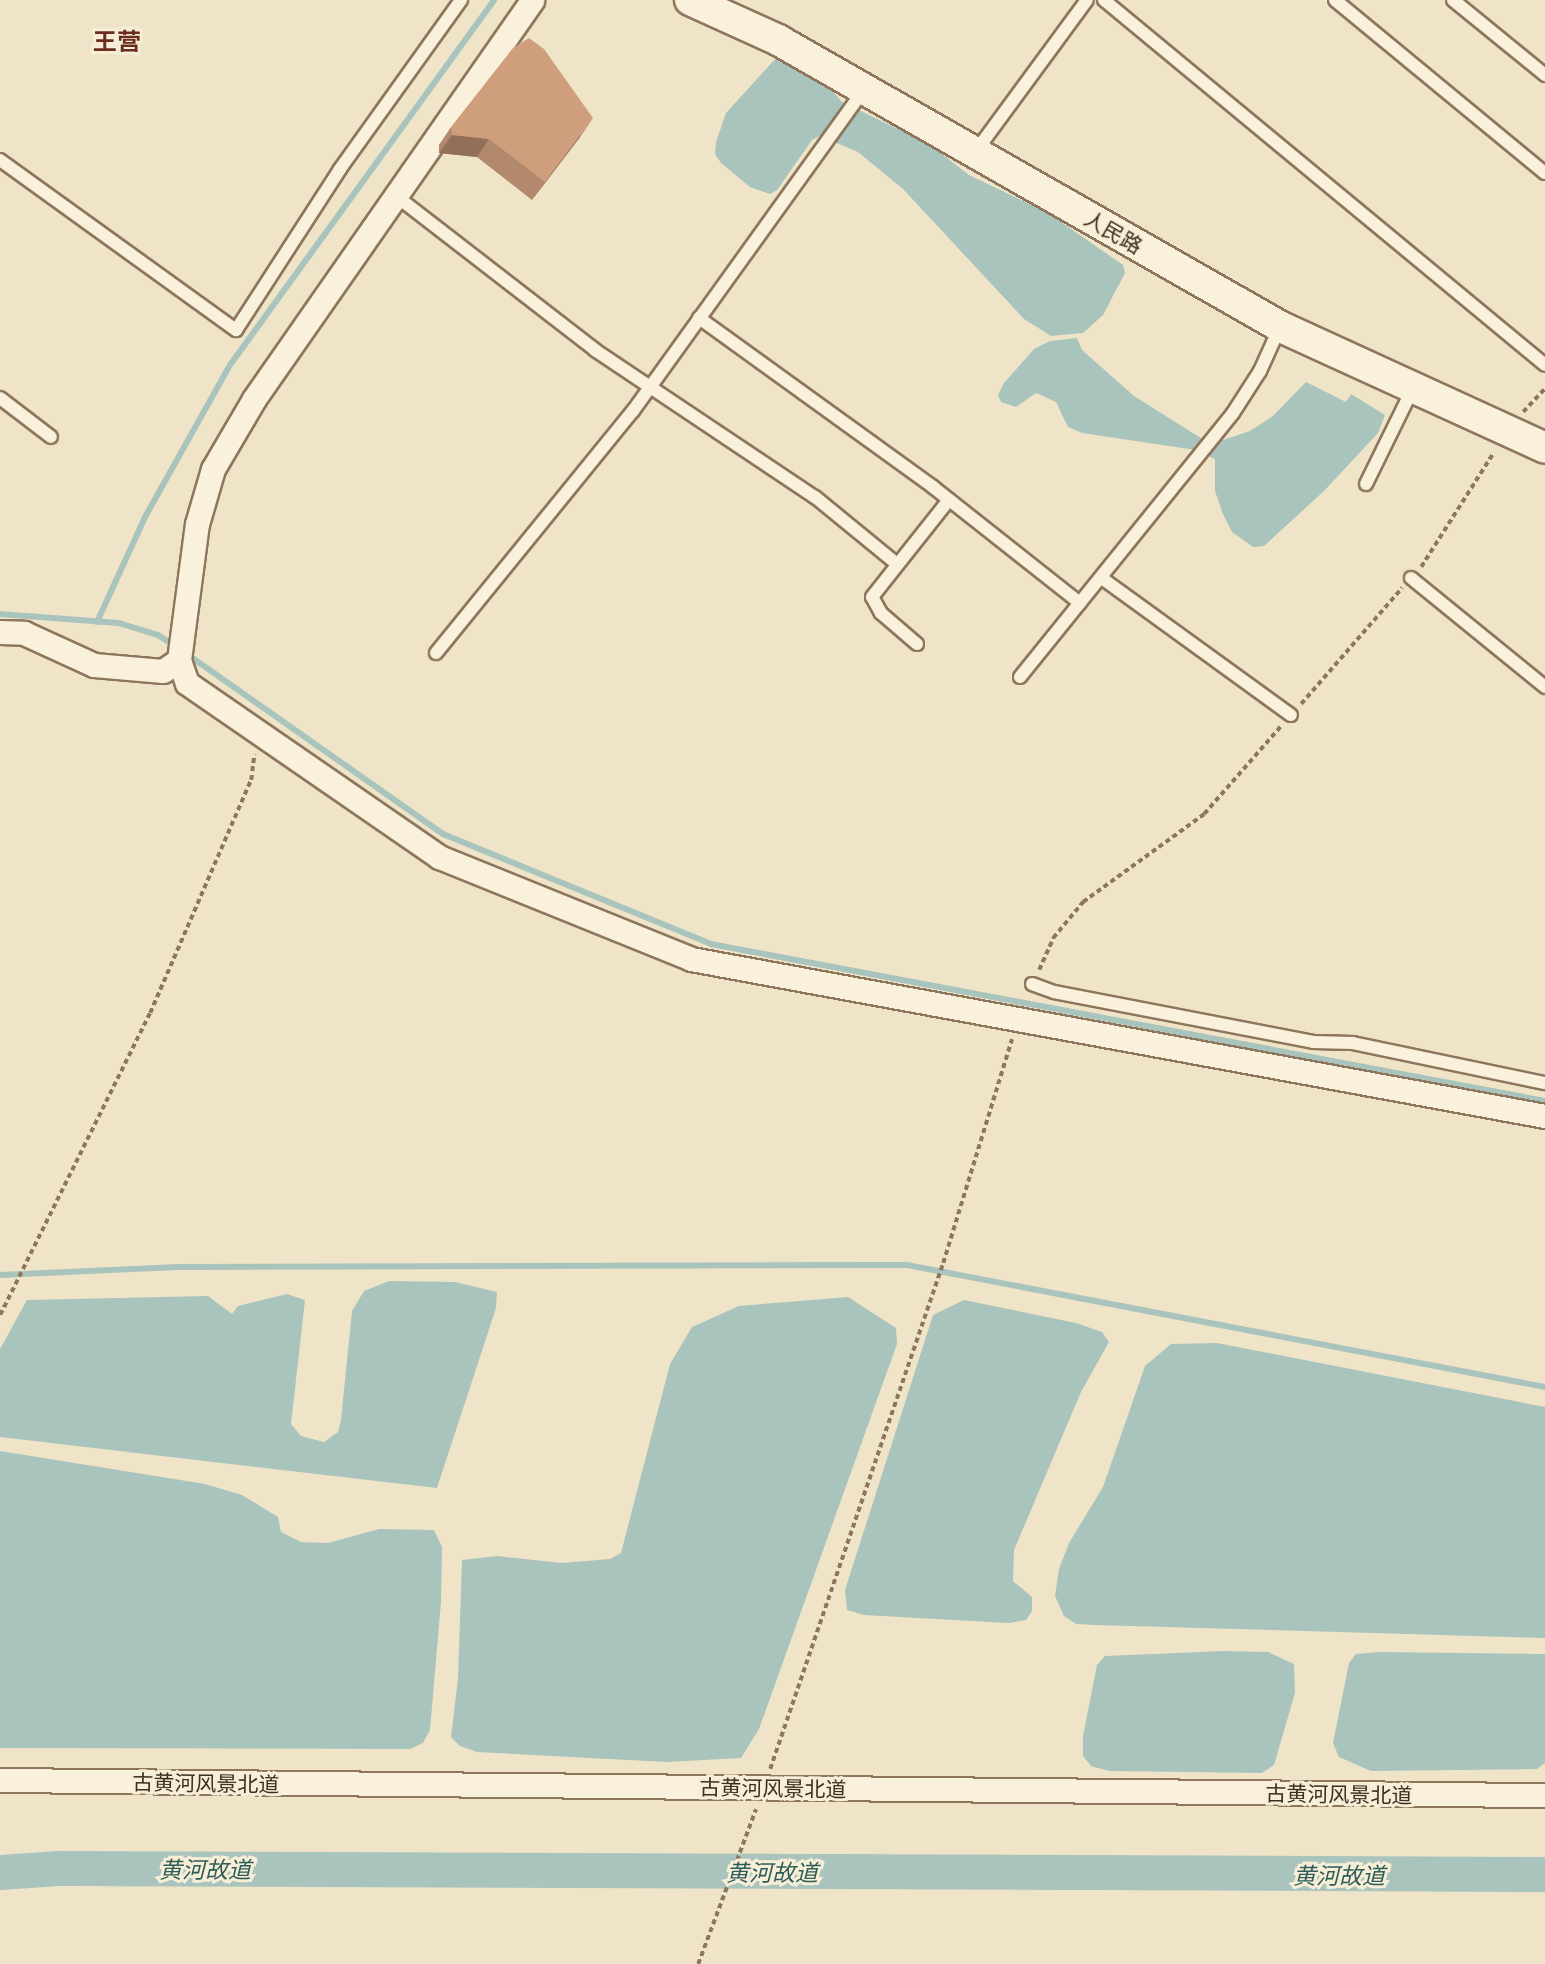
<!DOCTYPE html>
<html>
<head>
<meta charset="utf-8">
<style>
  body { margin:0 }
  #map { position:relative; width:1545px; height:1964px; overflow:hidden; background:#f0e4c8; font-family:Georgia,"Noto Sans SC",serif }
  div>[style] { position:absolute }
  .water>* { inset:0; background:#a9c4bc }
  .stream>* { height:6px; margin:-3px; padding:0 3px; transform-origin:3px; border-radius:3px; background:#a9c4bc }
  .river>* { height:35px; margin:-17.5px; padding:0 17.5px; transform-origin:17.5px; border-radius:17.5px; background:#a9c4bc }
  .path>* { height:3.5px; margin-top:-1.75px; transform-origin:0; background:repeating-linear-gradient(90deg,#8d765c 0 5px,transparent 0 8.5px) }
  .roads { filter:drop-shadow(2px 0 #8d765c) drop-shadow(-2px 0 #8d765c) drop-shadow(0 2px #8d765c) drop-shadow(0 -2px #8d765c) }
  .service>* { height:12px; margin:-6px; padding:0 6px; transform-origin:6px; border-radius:6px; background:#faf1dc }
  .minor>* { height:23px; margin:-11.5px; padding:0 11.5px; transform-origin:11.5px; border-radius:11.5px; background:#faf1dc }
  .tertiary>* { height:30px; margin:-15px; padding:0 15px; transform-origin:15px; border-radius:15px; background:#faf1dc }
  .wall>* { inset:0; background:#b2896c }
  .shaded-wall>* { inset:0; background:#916f58 }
  .building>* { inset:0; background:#cf9f7d }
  span { translate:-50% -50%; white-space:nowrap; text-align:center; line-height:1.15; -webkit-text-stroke:6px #f7eed8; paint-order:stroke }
  .street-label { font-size:21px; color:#3d2e20 }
  .water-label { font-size:23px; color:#2f5d5a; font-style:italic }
  .quarter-label { font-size:24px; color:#6b2e1e; font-weight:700 }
</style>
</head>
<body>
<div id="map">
  <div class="water">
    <div style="clip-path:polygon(778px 56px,817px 73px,842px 102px,929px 144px,969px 175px,1048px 213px,1123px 265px,1125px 273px,1103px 315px,1083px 333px,1051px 336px,1024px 319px,903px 189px,858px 152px,820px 136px,812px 140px,777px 190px,770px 194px,750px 187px,721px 163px,715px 154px,716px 142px,726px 113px)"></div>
    <div style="clip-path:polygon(1077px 338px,1082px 350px,1134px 396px,1204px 440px,1223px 440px,1250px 431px,1273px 416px,1306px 382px,1346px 402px,1351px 394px,1385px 415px,1378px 433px,1324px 491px,1264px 546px,1253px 547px,1232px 532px,1223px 514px,1215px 491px,1215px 459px,1196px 450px,1082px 433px,1068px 427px,1056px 402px,1036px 393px,1016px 407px,1001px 402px,998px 395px,1004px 383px,1034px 349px,1050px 341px)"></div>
    <div style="clip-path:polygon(389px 1281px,455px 1282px,497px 1292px,496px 1308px,437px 1488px,0 1437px,0 1349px,27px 1300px,208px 1296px,232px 1314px,238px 1306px,287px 1294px,305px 1300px,291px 1424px,301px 1436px,324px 1442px,338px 1432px,341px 1420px,352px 1311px,364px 1291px)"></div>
    <div style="clip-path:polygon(848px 1297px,896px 1328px,897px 1344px,759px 1729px,741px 1758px,667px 1762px,477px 1752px,460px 1746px,451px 1737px,458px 1679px,462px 1560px,497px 1556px,562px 1563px,610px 1559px,621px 1553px,670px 1364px,692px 1327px,739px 1306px)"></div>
    <div style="clip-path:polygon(964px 1300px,1076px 1323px,1102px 1332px,1109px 1342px,1081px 1392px,1014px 1550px,1013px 1581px,1032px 1597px,1032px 1611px,1026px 1620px,1009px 1623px,864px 1615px,847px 1610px,845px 1590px,933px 1315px)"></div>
    <div style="clip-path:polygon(1217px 1343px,1545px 1407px,1545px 1638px,1095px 1625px,1076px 1624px,1064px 1616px,1055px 1596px,1059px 1569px,1069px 1543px,1103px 1487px,1145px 1366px,1171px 1344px)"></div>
    <div style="clip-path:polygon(0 1451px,205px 1484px,242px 1495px,278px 1517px,281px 1532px,301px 1542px,328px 1543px,379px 1529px,434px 1530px,442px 1547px,441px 1602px,430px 1730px,423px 1743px,410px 1749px,0 1748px)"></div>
    <div style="clip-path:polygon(1224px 1651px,1268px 1652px,1294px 1664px,1295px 1693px,1274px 1765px,1262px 1773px,1109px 1771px,1091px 1766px,1083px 1756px,1083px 1736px,1097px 1665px,1105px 1656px)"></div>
    <div style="clip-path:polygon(1379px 1652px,1545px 1654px,1545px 1763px,1537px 1769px,1371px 1771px,1339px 1757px,1333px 1743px,1349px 1663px,1356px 1654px)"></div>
  </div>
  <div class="stream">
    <div style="left:0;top:614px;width:119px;rotate:4.3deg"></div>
    <div style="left:119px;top:623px;width:41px;rotate:17.1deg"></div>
    <div style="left:158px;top:635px;width:20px;rotate:33deg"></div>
    <div style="left:97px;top:622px;width:115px;rotate:-65.4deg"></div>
    <div style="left:145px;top:517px;width:174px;rotate:-60.8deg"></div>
    <div style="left:230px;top:365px;width:450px;rotate:-54.1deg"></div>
    <div style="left:184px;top:652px;width:317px;rotate:35.1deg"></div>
    <div style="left:443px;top:834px;width:290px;rotate:22.3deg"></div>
    <div style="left:711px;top:944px;width:849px;rotate:10.66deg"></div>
    <div style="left:0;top:1275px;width:179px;rotate:-2.6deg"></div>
    <div style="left:179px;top:1267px;width:728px;rotate:-0.16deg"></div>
    <div style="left:907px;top:1265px;width:650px;rotate:10.83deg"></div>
  </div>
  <div class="river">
    <div style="left:0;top:1872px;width:58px;rotate:-3.9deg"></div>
    <div style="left:58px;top:1868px;width:1487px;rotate:0.23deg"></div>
  </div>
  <div class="path">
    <div style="left:1523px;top:412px;width:33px;rotate:-47deg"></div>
    <div style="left:1421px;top:567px;width:136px;rotate:-57.6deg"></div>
    <div style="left:1301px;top:704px;width:154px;rotate:-49deg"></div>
    <div style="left:1039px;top:970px;width:35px;rotate:-66deg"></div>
    <div style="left:1053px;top:938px;width:47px;rotate:-50.2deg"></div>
    <div style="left:1083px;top:902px;width:150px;rotate:-36deg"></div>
    <div style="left:1204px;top:814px;width:118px;rotate:-48.8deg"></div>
    <div style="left:0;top:1315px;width:337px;rotate:-63.6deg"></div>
    <div style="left:150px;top:1013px;width:254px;rotate:-66.6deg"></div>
    <div style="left:251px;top:780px;width:26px;rotate:-83deg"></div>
    <div style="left:770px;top:1769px;width:535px;rotate:-71.12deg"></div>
    <div style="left:943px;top:1263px;width:234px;rotate:-72.9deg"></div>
    <div style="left:698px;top:1964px;width:165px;rotate:-69.5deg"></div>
  </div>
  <div class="roads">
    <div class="service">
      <div style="left:1104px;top:0;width:572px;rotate:39.61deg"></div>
      <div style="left:1335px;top:0;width:272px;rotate:39.5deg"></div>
      <div style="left:1453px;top:0;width:119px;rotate:39.2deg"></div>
      <div style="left:976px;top:151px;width:187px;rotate:-53.7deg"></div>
      <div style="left:0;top:160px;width:291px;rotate:35.8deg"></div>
      <div style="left:236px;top:330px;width:192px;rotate:-57.1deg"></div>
      <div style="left:340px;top:169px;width:208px;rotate:-54.4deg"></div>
      <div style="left:396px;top:196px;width:252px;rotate:37.7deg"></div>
      <div style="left:595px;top:350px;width:265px;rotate:33.8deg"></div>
      <div style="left:815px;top:497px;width:106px;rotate:39.3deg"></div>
      <div style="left:699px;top:318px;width:289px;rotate:35.8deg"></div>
      <div style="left:933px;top:487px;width:187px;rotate:38.3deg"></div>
      <div style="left:0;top:398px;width:64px;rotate:37.4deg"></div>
      <div style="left:1366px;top:484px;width:107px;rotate:-63.9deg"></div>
      <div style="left:1411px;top:578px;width:173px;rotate:39.1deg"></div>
      <div style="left:1103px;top:579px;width:232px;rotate:35.9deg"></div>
      <div style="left:917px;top:644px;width:48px;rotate:-139.3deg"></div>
      <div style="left:881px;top:613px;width:18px;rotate:-119deg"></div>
      <div style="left:872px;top:597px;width:124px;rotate:-51.6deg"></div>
      <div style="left:436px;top:653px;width:312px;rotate:-50.9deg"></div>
      <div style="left:633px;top:411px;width:396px;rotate:-54.3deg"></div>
      <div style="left:1020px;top:677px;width:339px;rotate:-51.1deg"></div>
      <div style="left:1233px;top:413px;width:50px;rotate:-57.3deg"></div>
      <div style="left:1260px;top:371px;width:48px;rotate:-65.6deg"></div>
      <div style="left:1032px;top:984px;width:23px;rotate:20deg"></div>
      <div style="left:1054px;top:992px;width:264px;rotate:10.9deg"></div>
      <div style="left:1313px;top:1042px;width:40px;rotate:1.4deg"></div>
      <div style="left:1353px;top:1043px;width:196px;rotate:11.8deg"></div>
    </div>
    <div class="minor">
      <div style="left:0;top:632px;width:24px;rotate:2deg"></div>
      <div style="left:24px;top:633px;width:77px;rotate:24.6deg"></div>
      <div style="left:94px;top:665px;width:69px;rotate:5deg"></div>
      <div style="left:163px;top:671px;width:19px;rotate:-35deg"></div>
      <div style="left:179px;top:660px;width:137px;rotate:-82.5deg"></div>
      <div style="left:197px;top:524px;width:57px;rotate:-73.8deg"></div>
      <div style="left:213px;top:469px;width:81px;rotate:-59.6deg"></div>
      <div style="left:254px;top:399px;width:486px;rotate:-55.1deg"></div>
      <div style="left:179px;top:660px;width:24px;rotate:71deg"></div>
      <div style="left:187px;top:683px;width:306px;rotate:34.6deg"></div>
      <div style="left:439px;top:857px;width:272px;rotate:22deg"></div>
      <div style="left:691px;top:959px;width:868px;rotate:10.42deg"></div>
      <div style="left:0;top:1780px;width:1545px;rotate:0.56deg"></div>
    </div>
    <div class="tertiary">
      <div style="left:690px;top:0;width:97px;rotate:24.4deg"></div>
      <div style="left:778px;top:40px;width:579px;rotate:29.71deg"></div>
      <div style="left:1281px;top:327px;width:290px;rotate:24.6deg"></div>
    </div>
  </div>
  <div class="wall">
    <div style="clip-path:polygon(451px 127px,580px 137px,532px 200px,477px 157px,439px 153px,439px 145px)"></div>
  </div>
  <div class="shaded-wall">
    <div style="clip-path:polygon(593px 118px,580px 137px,532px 200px,545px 182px)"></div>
    <div style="clip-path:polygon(452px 135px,489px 139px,477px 157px,439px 153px)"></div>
  </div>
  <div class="building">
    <div style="clip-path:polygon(529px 38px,544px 49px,593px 118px,545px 182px,489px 139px,452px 135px,451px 127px,513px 48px)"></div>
  </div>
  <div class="street-label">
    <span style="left:1114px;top:231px;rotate:30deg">人民路</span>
    <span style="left:206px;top:1782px;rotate:1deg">古黄河风景北道</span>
    <span style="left:773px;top:1787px;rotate:1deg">古黄河风景北道</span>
    <span style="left:1339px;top:1793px;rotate:1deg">古黄河风景北道</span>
  </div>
  <div class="water-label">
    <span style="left:205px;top:1868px">黄河故道</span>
    <span style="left:772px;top:1871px">黄河故道</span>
    <span style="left:1339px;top:1874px">黄河故道</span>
  </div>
  <div class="quarter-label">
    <span style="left:117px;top:40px">王营</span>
  </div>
</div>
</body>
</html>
